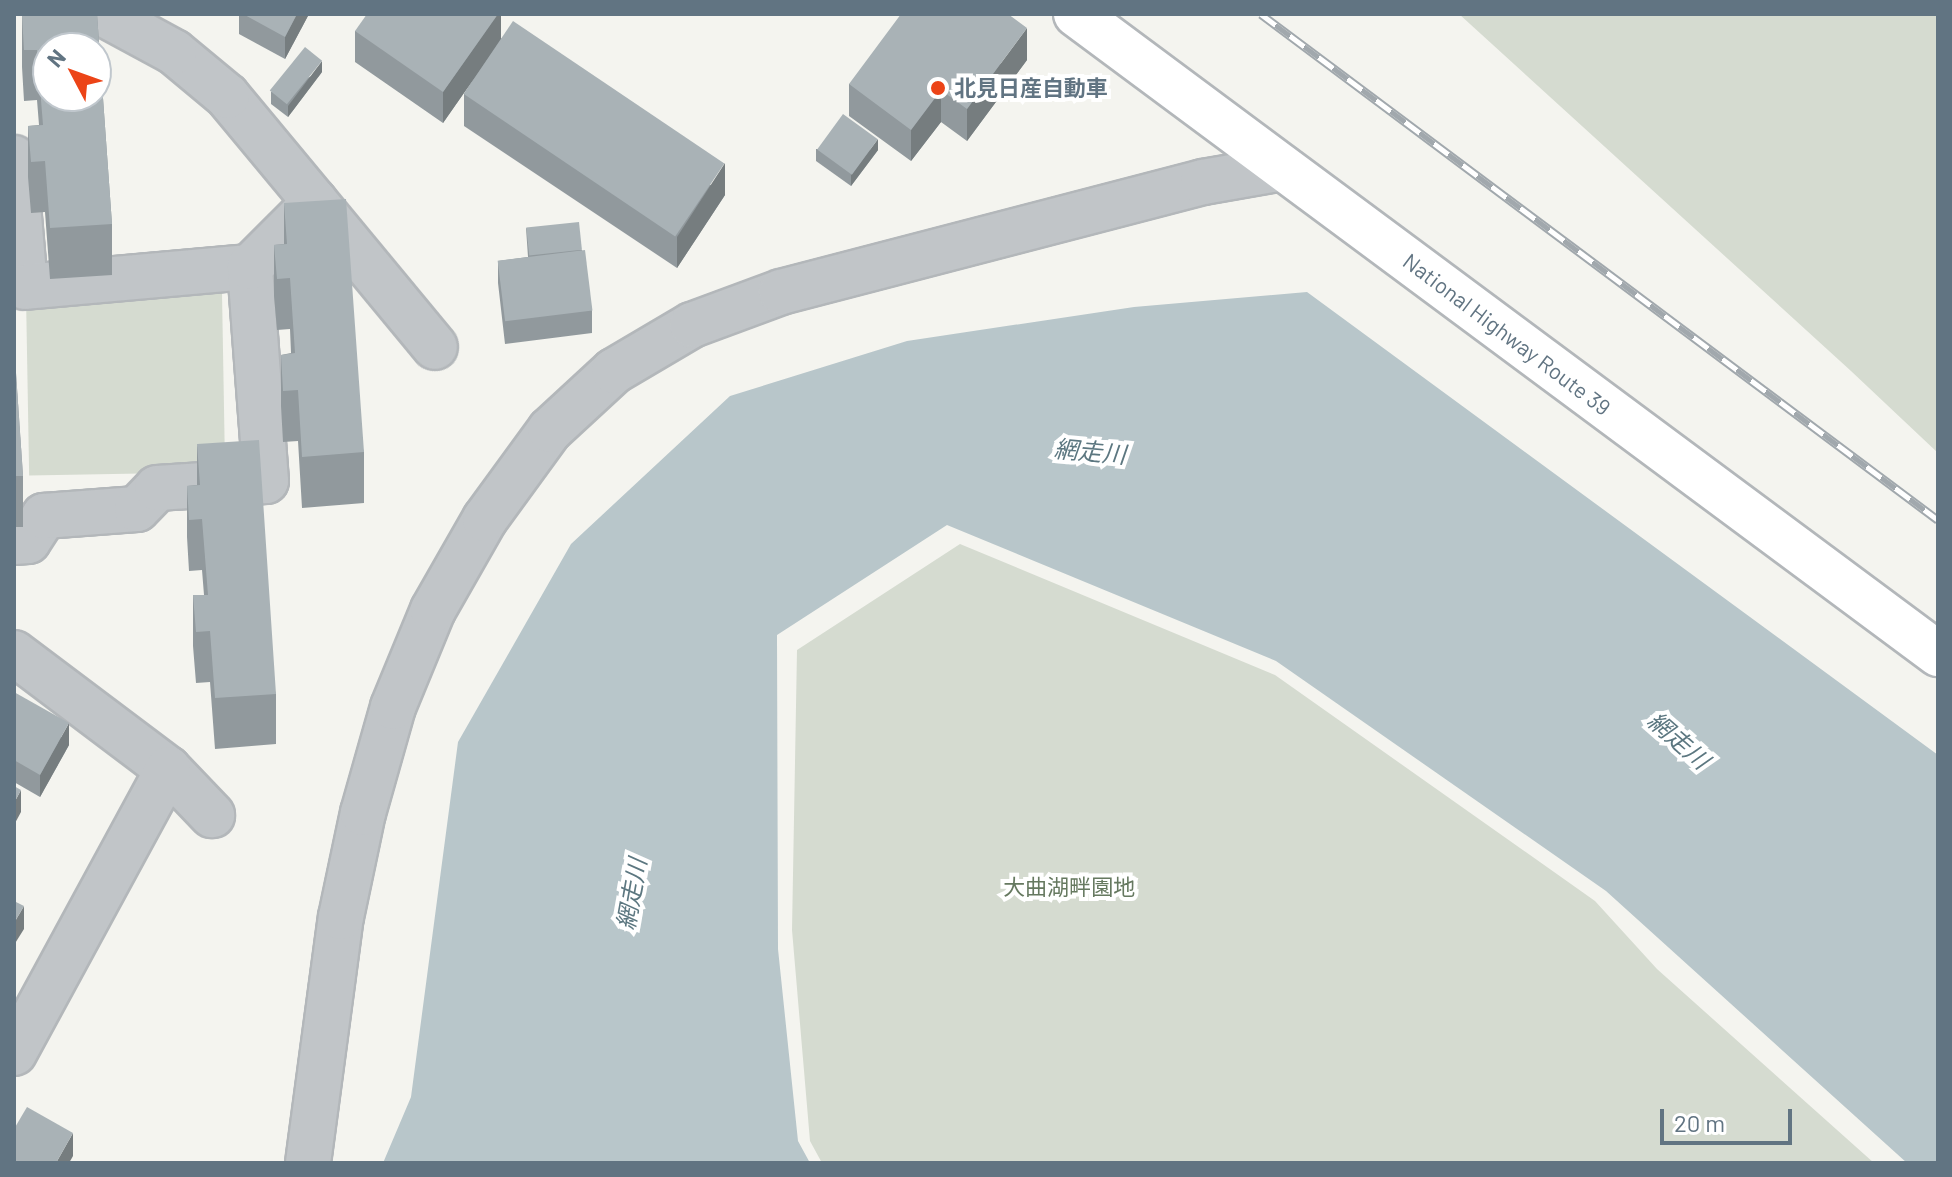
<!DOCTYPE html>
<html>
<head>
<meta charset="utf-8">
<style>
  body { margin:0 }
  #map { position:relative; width:1952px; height:1177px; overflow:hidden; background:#f4f4ef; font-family:Barlow,"Noto Sans JP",sans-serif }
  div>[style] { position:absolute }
  .green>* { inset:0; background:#d5dbd0; transform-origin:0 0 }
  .water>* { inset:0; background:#b8c6ca }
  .roads { filter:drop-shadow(2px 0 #b3b7ba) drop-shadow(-2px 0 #b3b7ba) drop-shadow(0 2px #b3b7ba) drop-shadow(0 -2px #b3b7ba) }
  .minor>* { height:44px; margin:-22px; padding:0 22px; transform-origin:22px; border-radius:22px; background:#c1c5c8 }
  .highway>* { height:44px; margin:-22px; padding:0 22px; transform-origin:22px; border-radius:22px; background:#fff }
  .rail>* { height:9px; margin-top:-4.5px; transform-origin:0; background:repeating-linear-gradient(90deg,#fff 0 18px,#a1a8ad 0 36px); box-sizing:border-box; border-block:2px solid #a1a8ad }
  .wall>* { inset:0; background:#91999d }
  .shaded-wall>* { inset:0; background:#767d7f }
  .building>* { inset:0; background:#a9b2b6; transform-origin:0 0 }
  .dots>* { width:22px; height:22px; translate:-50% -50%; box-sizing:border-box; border:4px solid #fff; border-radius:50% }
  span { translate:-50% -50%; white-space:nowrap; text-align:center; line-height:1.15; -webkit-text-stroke:8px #fff; paint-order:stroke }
  .poi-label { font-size:22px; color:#617482; font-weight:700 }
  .left { translate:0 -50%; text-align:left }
  .street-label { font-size:22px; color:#617482 }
  .park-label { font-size:22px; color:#667960 }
  .water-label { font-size:24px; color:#5c7780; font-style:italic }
  .frame { position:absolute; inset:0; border:16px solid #617482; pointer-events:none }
  .north { position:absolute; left:32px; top:32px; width:80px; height:80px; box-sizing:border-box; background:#fff; border:2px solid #c0c7cd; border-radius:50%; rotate:311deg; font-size:22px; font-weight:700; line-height:32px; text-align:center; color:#617482 }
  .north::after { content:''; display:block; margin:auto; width:28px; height:36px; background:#ec4417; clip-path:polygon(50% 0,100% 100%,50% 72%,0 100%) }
  .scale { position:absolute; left:1660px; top:1109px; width:132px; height:36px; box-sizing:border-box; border:4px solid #617482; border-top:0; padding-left:10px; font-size:24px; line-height:28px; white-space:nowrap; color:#617482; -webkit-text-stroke:6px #fff; paint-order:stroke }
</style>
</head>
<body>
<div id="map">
  <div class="green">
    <div style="clip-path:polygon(1459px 14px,1938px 14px,1938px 453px,1851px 371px)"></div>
    <div style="left:222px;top:293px;width:179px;height:196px;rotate:89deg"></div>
    <div style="clip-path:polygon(960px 544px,1275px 675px,1595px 901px,1657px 969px,1874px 1163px,822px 1163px,810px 1141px,792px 930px,797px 650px)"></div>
  </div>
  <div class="water">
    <div style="clip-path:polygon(1307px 292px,1938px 755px,1938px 1163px,1907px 1163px,1606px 891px,1276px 661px,947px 525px,777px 635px,778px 949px,798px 1141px,810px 1163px,383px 1163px,411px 1097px,458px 742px,571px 544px,730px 396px,907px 341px,1134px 307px)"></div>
  </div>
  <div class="roads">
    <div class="minor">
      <div style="left:14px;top:158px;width:129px;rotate:85.1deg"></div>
      <div style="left:25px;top:287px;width:226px;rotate:-5.1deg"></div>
      <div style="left:315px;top:202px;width:188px;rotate:50.4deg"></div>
      <div style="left:14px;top:542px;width:14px;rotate:-4deg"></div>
      <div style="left:28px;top:541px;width:30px;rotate:-57deg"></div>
      <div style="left:44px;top:516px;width:93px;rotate:-4.3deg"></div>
      <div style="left:137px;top:509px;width:29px;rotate:-46deg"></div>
      <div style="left:157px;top:488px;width:109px;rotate:-3.7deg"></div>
      <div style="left:266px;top:481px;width:215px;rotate:-94.3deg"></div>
      <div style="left:250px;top:267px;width:92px;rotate:-45deg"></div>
      <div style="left:315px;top:202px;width:138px;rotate:-129.7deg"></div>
      <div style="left:227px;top:96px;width:69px;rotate:-140.3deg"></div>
      <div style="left:174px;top:52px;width:80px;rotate:-151.5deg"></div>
      <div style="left:14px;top:653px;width:193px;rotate:37deg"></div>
      <div style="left:168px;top:769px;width:64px;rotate:46.3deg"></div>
      <div style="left:14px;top:1053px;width:323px;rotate:-61.5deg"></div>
      <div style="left:308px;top:1163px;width:248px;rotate:-82.4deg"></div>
      <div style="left:341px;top:917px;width:106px;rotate:-78.1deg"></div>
      <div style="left:363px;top:813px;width:110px;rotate:-74.2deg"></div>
      <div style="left:393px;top:707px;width:105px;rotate:-67.6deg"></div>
      <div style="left:433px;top:610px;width:105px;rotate:-60.3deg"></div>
      <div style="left:485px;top:519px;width:110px;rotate:-53.9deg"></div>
      <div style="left:550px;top:430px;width:87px;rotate:-42.7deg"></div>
      <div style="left:614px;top:371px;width:91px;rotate:-30.5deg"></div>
      <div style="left:692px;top:325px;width:95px;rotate:-20.3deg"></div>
      <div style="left:781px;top:292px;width:436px;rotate:-14.6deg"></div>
      <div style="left:1203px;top:182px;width:81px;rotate:-9.9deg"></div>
    </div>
    <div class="highway">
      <div style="left:1076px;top:14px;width:1074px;rotate:36.59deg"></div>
    </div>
  </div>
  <div class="rail">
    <div style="left:1261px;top:14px;width:845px;rotate:36.77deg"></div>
  </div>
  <div class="wall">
    <div style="clip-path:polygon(32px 14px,97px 14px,112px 224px,112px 275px,50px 279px,45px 212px,31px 213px,28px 177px,28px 126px,39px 125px,37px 100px,24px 101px,22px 67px,22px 16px,32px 15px)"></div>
    <div style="clip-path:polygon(239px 14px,309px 14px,285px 59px,239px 34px)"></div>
    <div style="clip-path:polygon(501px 14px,501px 38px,725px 195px,677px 268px,464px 126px,464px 94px,475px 77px,443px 123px,355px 62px,355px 31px)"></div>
    <div style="clip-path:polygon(1027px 60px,967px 141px,941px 122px,911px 161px,849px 116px,849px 84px)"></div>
    <div style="clip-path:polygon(322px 72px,288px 117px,271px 104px,271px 92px)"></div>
    <div style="clip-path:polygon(816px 149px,878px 150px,851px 186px,816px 161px)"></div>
    <div style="clip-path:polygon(284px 203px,364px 452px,364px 503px,302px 508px,298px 441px,283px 442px,281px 406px,281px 355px,291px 353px,290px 329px,277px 330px,274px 296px,274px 245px,284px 244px)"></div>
    <div style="clip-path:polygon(526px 228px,582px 250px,592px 311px,592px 333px,505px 344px,498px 283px,498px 261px,528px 257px)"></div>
    <div style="clip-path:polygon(14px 344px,23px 476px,23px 527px,14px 527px)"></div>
    <div style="clip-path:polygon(197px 444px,276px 694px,276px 744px,215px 749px,210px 682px,196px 683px,193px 646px,193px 595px,204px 595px,202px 570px,189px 571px,187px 537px,187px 486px,197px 485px)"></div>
    <div style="clip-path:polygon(14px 692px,69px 745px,40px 797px,14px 782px)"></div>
  </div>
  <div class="shaded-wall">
    <div style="clip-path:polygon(297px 14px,309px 14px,285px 59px,285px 37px)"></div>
    <div style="clip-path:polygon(498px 14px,501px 14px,501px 40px,443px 123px,443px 92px)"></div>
    <div style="clip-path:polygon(1027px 28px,1027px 60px,967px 141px,967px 109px)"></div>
    <div style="clip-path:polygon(322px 61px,322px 72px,288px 117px,288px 106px)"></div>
    <div style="clip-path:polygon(941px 90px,941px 122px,911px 161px,911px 130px)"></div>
    <div style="clip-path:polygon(878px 139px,878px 150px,851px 186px,851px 175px)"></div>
    <div style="clip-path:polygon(725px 163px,725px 195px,677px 268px,677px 237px)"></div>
    <div style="clip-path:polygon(69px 723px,69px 745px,40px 797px,40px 775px)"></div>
    <div style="clip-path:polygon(21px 790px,21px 812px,14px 825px,14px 803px)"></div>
    <div style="clip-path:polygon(24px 906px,24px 929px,14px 945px,14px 923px)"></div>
    <div style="clip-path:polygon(73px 1133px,73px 1156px,69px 1163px,56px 1163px)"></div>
  </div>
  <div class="building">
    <div style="clip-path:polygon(evenodd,34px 14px,97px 14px,112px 224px,50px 228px,45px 161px,31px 162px,28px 126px,43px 125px,37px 50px,24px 50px,22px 16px,34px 14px,48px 48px,96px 48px,96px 96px,48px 96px,48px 48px)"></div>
    <div style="clip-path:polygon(243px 14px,297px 14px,285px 37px)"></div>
    <div style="clip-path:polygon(367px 14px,498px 14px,443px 92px,355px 31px)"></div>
    <div style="clip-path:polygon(901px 14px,1008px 14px,1027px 28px,967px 109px,941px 90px,911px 130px,849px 84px)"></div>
    <div style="left:513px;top:21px;width:255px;height:88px;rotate:34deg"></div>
    <div style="left:305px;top:47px;width:22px;height:56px;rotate:39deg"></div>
    <div style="left:843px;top:114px;width:43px;height:44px;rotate:36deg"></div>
    <div style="clip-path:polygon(346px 199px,364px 452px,302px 457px,298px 390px,283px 391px,281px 355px,295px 353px,290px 278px,277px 279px,274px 245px,287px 244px,284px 203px)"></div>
    <div style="left:579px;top:222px;width:28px;height:53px;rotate:84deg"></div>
    <div style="left:585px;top:250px;width:61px;height:88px;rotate:83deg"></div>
    <div style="clip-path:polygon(14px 344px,23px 476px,14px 476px)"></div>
    <div style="clip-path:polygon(259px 440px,276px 694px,215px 698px,210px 631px,196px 632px,193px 595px,208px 595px,202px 519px,189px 520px,187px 486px,200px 485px,197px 444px)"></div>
    <div style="clip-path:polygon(14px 692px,69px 723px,40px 775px,14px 760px)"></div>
    <div style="clip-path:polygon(14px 786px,21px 790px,14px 803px)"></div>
    <div style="clip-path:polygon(14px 901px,24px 906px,14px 923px)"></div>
    <div style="clip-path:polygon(27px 1107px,73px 1133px,56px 1163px,14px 1163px,14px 1129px)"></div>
  </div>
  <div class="dots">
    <div style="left:938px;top:88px;background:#ec4417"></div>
  </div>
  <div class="poi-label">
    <span class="left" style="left:954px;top:88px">北見日産自動車</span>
  </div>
  <div class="street-label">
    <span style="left:1507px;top:334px;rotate:37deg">National Highway Route 39</span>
  </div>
  <div class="park-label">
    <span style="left:1069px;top:887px">大曲湖畔園地</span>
  </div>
  <div class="water-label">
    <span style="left:1090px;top:451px;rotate:5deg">網走川</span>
    <span style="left:1679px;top:740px;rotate:41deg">網走川</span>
    <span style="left:631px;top:894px;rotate:-80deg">網走川</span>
  </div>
  <div class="frame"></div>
  <div class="north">N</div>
  <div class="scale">20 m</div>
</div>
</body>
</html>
